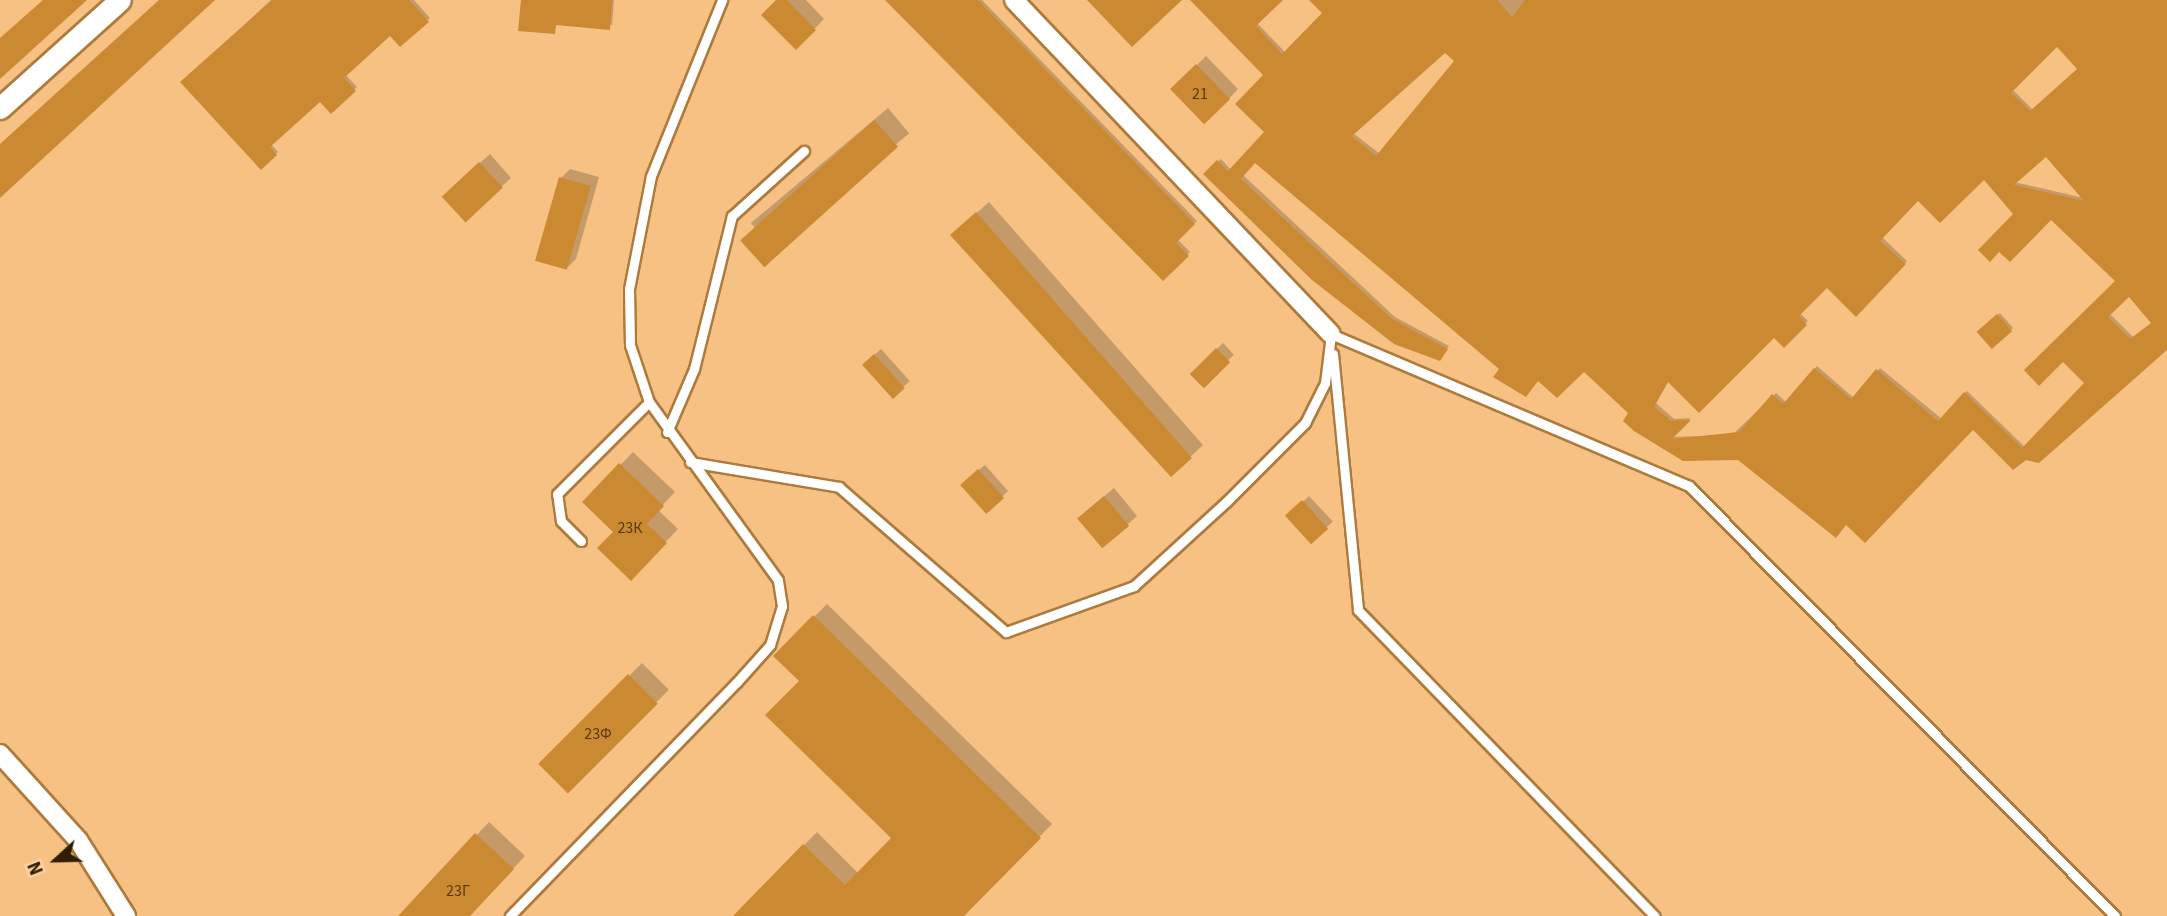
<!DOCTYPE html>
<html>
<head>
<meta charset="utf-8">
<style>
  body { margin:0 }
  #map { position:relative; width:2167px; height:916px; overflow:hidden; background:#f6c183; font-family:"Source Sans 3",sans-serif }
  div>[style] { position:absolute }
  .shadow>* { inset:0; background:#0003; transform-origin:0 0 }
  .building>* { inset:0; background:#cb8a32; transform-origin:0 0 }
  .roads { filter:drop-shadow(2px 0 #ac7b3d) drop-shadow(-2px 0 #ac7b3d) drop-shadow(0 2px #ac7b3d) drop-shadow(0 -2px #ac7b3d) }
  .service>* { height:9px; margin:-4.5px; padding:0 4.5px; transform-origin:4.5px; border-radius:4.5px; background:#fff }
  .minor>* { height:18px; margin:-9px; padding:0 9px; transform-origin:9px; border-radius:9px; background:#fff }
  .tertiary>* { height:21px; margin:-10.5px; padding:0 10.5px; transform-origin:10.5px; border-radius:10.5px; background:#fff }
  span { translate:-50% -50%; white-space:nowrap; text-align:center; line-height:1.15; -webkit-text-stroke:7px #fbd19f; paint-order:stroke }
  .number-label { font-size:16px; color:#58380f }
  .number-label span { -webkit-text-stroke-width:0 }
  .north { position:absolute; left:21px; top:825px; width:70px; height:70px; -webkit-text-stroke:5px #fbd19f; paint-order:stroke; rotate:248deg; font-size:19px; font-weight:700; line-height:28px; text-align:center; color:#311d03 }
  .north::after { content:''; display:block; margin:auto; width:24px; height:32px; background:#311d03; clip-path:polygon(50% 0,100% 100%,50% 72%,0 100%) }
</style>
</head>
<body>
<div id="map">
  <div class="shadow">
    <div style="clip-path:polygon(271px 0,414px 0,430px 18px,400px 45px,390px 33px,345px 74px,357px 87px,331px 112px,320px 100px,271px 144px,278px 152px,261px 167px,183px 82px)"></div>
    <div style="clip-path:polygon(523px 0,614px 0,612px 25px,557px 23px,554px 33px)"></div>
    <div style="clip-path:polygon(778px 0,806px 0,824px 19px,796px 48px)"></div>
    <div style="clip-path:polygon(888px 0,982px 0,1197px 221px,1177px 239px,1190px 252px,1163px 279px)"></div>
    <div style="clip-path:polygon(evenodd,1193px 0,1281px 0,1257px 23px,1286px 53px,1324px 13px,1312px 0,2167px 0,2167px 347px,2038px 461px,1973px 427px,1846px 523px,1739px 459px,1683px 460px,1584px 370px,1539px 379px,1501px 368px,1256px 161px,1243px 175px,1395px 317px,1449px 346px,1439px 359px,1205px 174px,1221px 159px,1231px 170px,1267px 132px,1265px 75px,1193px 0,2057px 44px,2080px 69px,2033px 110px,2012px 89px,2057px 44px,1193px 0,1445px 51px,1456px 61px,1380px 154px,1353px 133px,1445px 51px,1193px 0,2046px 154px,2084px 198px,2014px 182px,2046px 154px,1193px 0,1984px 178px,2015px 214px,2051px 217px,2117px 281px,2086px 383px,2025px 447px,1967px 391px,1942px 419px,1880px 368px,1854px 398px,1817px 366px,1786px 402px,1776px 393px,1732px 435px,1671px 437px,1691px 418px,1674px 419px,1656px 403px,1669px 380px,1774px 335px,1784px 345px,1808px 321px,1800px 313px,1827px 286px,1856px 314px,1907px 261px,1882px 237px,1919px 199px,1984px 178px,1193px 0,2129px 295px,2153px 323px,2134px 338px,2110px 314px,2129px 295px)"></div>
    <div style="clip-path:polygon(1206px 56px,1238px 89px,1215px 114px,1173px 89px)"></div>
    <div style="left:888px;top:108px;width:33px;height:179px;rotate:50deg"></div>
    <div style="clip-path:polygon(490px 154px,511px 178px,501px 187px,453px 187px)"></div>
    <div style="clip-path:polygon(570px 169px,599px 177px,576px 259px,566px 269px,561px 178px)"></div>
    <div style="clip-path:polygon(989px 202px,1203px 445px,1171px 475px,964px 224px)"></div>
    <div style="left:2000px;top:313px;width:20px;height:28px;rotate:49deg"></div>
    <div style="left:1223px;top:343px;width:16px;height:45px;rotate:47deg"></div>
    <div style="left:881px;top:349px;width:43px;height:23px;rotate:48deg"></div>
    <div style="clip-path:polygon(633px 452px,675px 492px,658px 510px,678px 529px,631px 578px,615px 532px,585px 502px)"></div>
    <div style="clip-path:polygon(985px 465px,1008px 491px,986px 511px,968px 479px)"></div>
    <div style="clip-path:polygon(1114px 488px,1137px 516px,1127px 525px,1089px 509px)"></div>
    <div style="left:1309px;top:496px;width:35px;height:30px;rotate:47deg"></div>
    <div style="clip-path:polygon(827px 604px,1052px 824px,962px 916px,735px 916px,817px 832px,859px 874px,893px 838px,801px 681px,775px 656px)"></div>
    <div style="left:642px;top:663px;width:38px;height:143px;rotate:45deg"></div>
    <div style="clip-path:polygon(489px 822px,525px 856px,469px 916px,408px 916px,404px 912px)"></div>
  </div>
  <div class="building">
    <div style="clip-path:polygon(43px 0,87px 0,0 79px,0 38px)"></div>
    <div style="clip-path:polygon(159px 0,215px 0,0 198px,0 144px)"></div>
    <div style="clip-path:polygon(272px 0,409px 0,429px 22px,400px 47px,390px 36px,344px 78px,356px 91px,331px 114px,320px 102px,270px 147px,277px 155px,261px 170px,180px 82px)"></div>
    <div style="clip-path:polygon(521px 0,612px 0,610px 30px,556px 25px,555px 34px,518px 31px)"></div>
    <div style="clip-path:polygon(776px 0,787px 0,816px 30px,796px 50px,761px 15px)"></div>
    <div style="clip-path:polygon(885px 0,978px 0,1195px 224px,1176px 243px,1189px 256px,1163px 281px)"></div>
    <div style="clip-path:polygon(1087px 0,1182px 0,1132px 47px)"></div>
    <div style="clip-path:polygon(evenodd,1190px 0,1283px 0,1256px 26px,1282px 54px,1322px 13px,1309px 0,1497px 0,1512px 17px,1525px 0,2167px 0,2167px 350px,2039px 463px,2026px 460px,2013px 470px,1973px 430px,1865px 543px,1846px 525px,1836px 538px,1738px 460px,1683px 461px,1634px 431px,1623px 421px,1628px 413px,1584px 372px,1557px 398px,1538px 381px,1526px 397px,1493px 377px,1499px 369px,1255px 163px,1241px 179px,1392px 319px,1448px 349px,1440px 361px,1394px 344px,1312px 280px,1203px 174px,1217px 160px,1228px 171px,1264px 132px,1235px 104px,1263px 75px,1190px 0,2057px 47px,2077px 69px,2030px 111px,2011px 93px,2057px 47px,1190px 0,1445px 53px,1454px 61px,1376px 156px,1352px 136px,1445px 53px,1190px 0,2046px 157px,2084px 201px,2014px 185px,2046px 157px,1190px 0,1984px 180px,2013px 214px,1978px 250px,1990px 262px,1999px 252px,2010px 262px,2051px 220px,2115px 281px,2024px 370px,2039px 386px,2063px 362px,2084px 383px,2022px 448px,1964px 392px,1938px 421px,1876px 369px,1851px 399px,1814px 368px,1783px 404px,1772px 394px,1739px 432px,1672px 439px,1691px 420px,1671px 421px,1654px 407px,1668px 382px,1699px 413px,1774px 338px,1784px 348px,1807px 325px,1799px 316px,1827px 288px,1856px 317px,1906px 264px,1880px 241px,1918px 201px,1940px 223px,1984px 180px,1190px 0,2129px 297px,2151px 323px,2130px 339px,2108px 317px,2129px 297px)"></div>
    <div style="left:1196px;top:64px;width:49px;height:36px;rotate:46deg"></div>
    <div style="left:874px;top:120px;width:36px;height:180px;rotate:48deg"></div>
    <div style="left:479px;top:162px;width:35px;height:51px;rotate:47deg"></div>
    <div style="left:559px;top:177px;width:33px;height:87px;rotate:16deg"></div>
    <div style="clip-path:polygon(976px 212px,1192px 458px,1171px 477px,950px 235px)"></div>
    <div style="left:1997px;top:314px;width:23px;height:27px;rotate:49deg"></div>
    <div style="left:1216px;top:348px;width:20px;height:37px;rotate:45deg"></div>
    <div style="left:874px;top:354px;width:46px;height:16px;rotate:48deg"></div>
    <div style="clip-path:polygon(619px 463px,664px 506px,647px 524px,667px 543px,631px 581px,597px 548px,613px 532px,582px 502px)"></div>
    <div style="left:978px;top:469px;width:39px;height:24px;rotate:48deg"></div>
    <div style="left:1104px;top:496px;width:39px;height:35px;rotate:50deg"></div>
    <div style="left:1302px;top:500px;width:39px;height:23px;rotate:48deg"></div>
    <div style="clip-path:polygon(813px 615px,1041px 838px,964px 916px,733px 916px,803px 844px,845px 885px,891px 838px,765px 715px,799px 681px,773px 656px)"></div>
    <div style="left:628px;top:674px;width:42px;height:127px;rotate:45deg"></div>
    <div style="clip-path:polygon(475px 833px,514px 869px,470px 916px,398px 916px)"></div>
  </div>
  <div class="roads">
    <div class="service">
      <div style="left:1331px;top:334px;width:389px;rotate:23deg"></div>
      <div style="left:1689px;top:486px;width:605px;rotate:45.27deg"></div>
      <div style="left:1333px;top:354px;width:257px;rotate:84.4deg"></div>
      <div style="left:1358px;top:610px;width:426px;rotate:45.9deg"></div>
      <div style="left:667px;top:432px;width:69px;rotate:-66.8deg"></div>
      <div style="left:694px;top:369px;width:158px;rotate:-76.1deg"></div>
      <div style="left:732px;top:216px;width:97px;rotate:-42.1deg"></div>
      <div style="left:690px;top:462px;width:151px;rotate:9.5deg"></div>
      <div style="left:839px;top:487px;width:221px;rotate:41deg"></div>
      <div style="left:1006px;top:632px;width:136px;rotate:-19.8deg"></div>
      <div style="left:1134px;top:586px;width:125px;rotate:-42.4deg"></div>
      <div style="left:1226px;top:502px;width:112px;rotate:-45deg"></div>
      <div style="left:1305px;top:423px;width:45px;rotate:-63.4deg"></div>
      <div style="left:1325px;top:383px;width:49px;rotate:-83deg"></div>
      <div style="left:581px;top:541px;width:28px;rotate:-135deg"></div>
      <div style="left:561px;top:521px;width:27px;rotate:-98deg"></div>
      <div style="left:557px;top:494px;width:130px;rotate:-45deg"></div>
      <div style="left:510px;top:916px;width:325px;rotate:-45.9deg"></div>
      <div style="left:736px;top:683px;width:51px;rotate:-48.2deg"></div>
      <div style="left:770px;top:645px;width:41px;rotate:-72.9deg"></div>
      <div style="left:782px;top:606px;width:26px;rotate:-99deg"></div>
      <div style="left:778px;top:580px;width:220px;rotate:-125.9deg"></div>
      <div style="left:649px;top:402px;width:60px;rotate:-108.4deg"></div>
      <div style="left:630px;top:345px;width:56px;rotate:-91deg"></div>
      <div style="left:629px;top:289px;width:115px;rotate:-79deg"></div>
      <div style="left:651px;top:176px;width:190px;rotate:-68deg"></div>
    </div>
    <div class="minor">
      <div style="left:1014px;top:0;width:460px;rotate:46.5deg"></div>
      <div style="left:0;top:754px;width:116px;rotate:47.8deg"></div>
      <div style="left:78px;top:840px;width:90px;rotate:57.7deg"></div>
    </div>
    <div class="tertiary">
      <div style="left:0;top:108px;width:161px;rotate:-42deg"></div>
    </div>
  </div>
  <div class="number-label">
    <span style="left:1200px;top:94px">21</span>
    <span style="left:630px;top:528px">23К</span>
    <span style="left:598px;top:734px">23Ф</span>
    <span style="left:458px;top:891px">23Г</span>
  </div>
  <div class="north">N</div>
</div>
</body>
</html>
